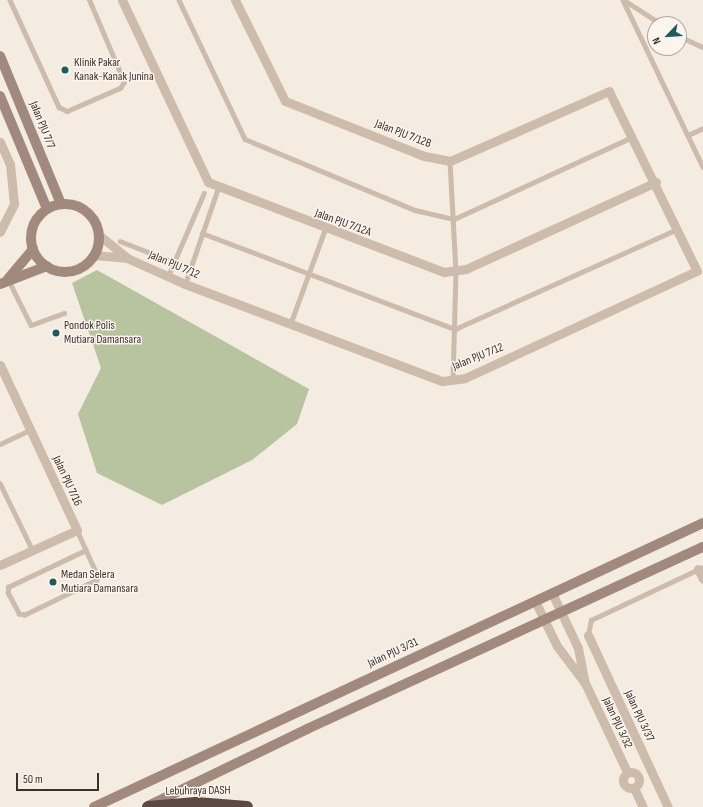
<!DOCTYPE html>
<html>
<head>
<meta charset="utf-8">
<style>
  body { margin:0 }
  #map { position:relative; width:703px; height:807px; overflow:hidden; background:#f4ebe1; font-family:"Sofia Sans Condensed",sans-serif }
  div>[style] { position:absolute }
  .green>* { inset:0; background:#b8c4a0 }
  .lane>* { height:4.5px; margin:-2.25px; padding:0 2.25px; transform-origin:2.25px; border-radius:2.25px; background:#cdbbac }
  .street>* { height:9px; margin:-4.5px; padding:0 4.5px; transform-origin:4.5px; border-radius:4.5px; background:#cdbbac }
  .street>.ring { margin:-4.5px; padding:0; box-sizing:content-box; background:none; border:9px solid #cdbbac; border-radius:50% }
  .secondary>* { height:10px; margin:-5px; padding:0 5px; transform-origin:5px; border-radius:5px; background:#a18a7d }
  .secondary>.ring { margin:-5px; padding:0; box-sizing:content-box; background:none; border:10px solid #a18a7d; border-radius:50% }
  .highway>* { height:12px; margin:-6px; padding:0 6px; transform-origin:6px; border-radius:6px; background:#5c4a42 }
  .dots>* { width:11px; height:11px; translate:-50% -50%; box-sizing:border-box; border:2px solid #fbf5ee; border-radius:50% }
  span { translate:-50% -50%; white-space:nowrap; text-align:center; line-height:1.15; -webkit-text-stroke:3px #fbf5ee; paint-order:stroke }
  .poi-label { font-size:12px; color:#3b302b }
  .left { translate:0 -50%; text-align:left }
  .street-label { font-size:12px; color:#3b302b }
  .north { position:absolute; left:647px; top:16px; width:40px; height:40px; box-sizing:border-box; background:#fbf5ee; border:1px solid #aea6a0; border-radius:50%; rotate:245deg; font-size:11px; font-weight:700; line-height:16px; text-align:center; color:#3b302b }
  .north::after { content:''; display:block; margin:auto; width:14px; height:18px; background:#1f5a5e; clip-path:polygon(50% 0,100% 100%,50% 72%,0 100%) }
  .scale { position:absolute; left:16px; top:773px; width:83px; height:18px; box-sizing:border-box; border:2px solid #3b302b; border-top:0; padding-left:5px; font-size:12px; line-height:14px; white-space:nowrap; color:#3b302b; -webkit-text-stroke:3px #fbf5ee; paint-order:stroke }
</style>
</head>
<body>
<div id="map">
  <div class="green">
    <div style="clip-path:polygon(97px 270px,309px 389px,297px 424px,252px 460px,162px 505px,97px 473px,78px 414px,101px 368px,72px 283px)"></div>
  </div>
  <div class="lane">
    <div style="left:10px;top:0;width:118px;rotate:65.4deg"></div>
    <div style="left:59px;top:107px;width:9px;rotate:27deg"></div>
    <div style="left:67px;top:111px;width:58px;rotate:-23.5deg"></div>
    <div style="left:120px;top:88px;width:7px;rotate:-56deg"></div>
    <div style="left:124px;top:82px;width:89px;rotate:-113.1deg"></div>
    <div style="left:179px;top:0;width:154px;rotate:64.6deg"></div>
    <div style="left:245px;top:139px;width:184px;rotate:22.7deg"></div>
    <div style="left:415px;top:210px;width:40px;rotate:13deg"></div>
    <div style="left:454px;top:219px;width:196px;rotate:-24.7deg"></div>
    <div style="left:623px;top:0;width:185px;rotate:64.4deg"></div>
    <div style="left:624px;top:0;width:44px;rotate:33deg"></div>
    <div style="left:679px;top:36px;width:26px;rotate:25deg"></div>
    <div style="left:688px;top:135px;width:17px;rotate:-25deg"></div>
    <div style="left:450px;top:161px;width:111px;rotate:86.9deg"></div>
    <div style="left:456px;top:272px;width:109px;rotate:91.6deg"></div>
    <div style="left:202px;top:233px;width:271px;rotate:20.8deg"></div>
    <div style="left:455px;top:329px;width:244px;rotate:-24.2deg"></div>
    <div style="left:120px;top:241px;width:58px;rotate:21.3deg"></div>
    <div style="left:168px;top:276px;width:90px;rotate:-66.6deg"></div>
    <div style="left:9px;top:281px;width:49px;rotate:63.4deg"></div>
    <div style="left:31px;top:325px;width:35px;rotate:-20deg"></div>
    <div style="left:185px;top:284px;width:102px;rotate:-71deg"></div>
    <div style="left:291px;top:322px;width:99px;rotate:-69.9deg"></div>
    <div style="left:0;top:444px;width:33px;rotate:-25deg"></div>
    <div style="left:0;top:483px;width:76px;rotate:64.1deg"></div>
    <div style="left:77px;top:530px;width:48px;rotate:65.6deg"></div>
    <div style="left:97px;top:574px;width:6px;rotate:90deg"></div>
    <div style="left:97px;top:580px;width:80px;rotate:154.1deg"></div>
    <div style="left:25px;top:615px;width:6px;rotate:-171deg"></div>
    <div style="left:19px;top:614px;width:24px;rotate:-118deg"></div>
    <div style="left:8px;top:593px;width:6px;rotate:-90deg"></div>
    <div style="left:8px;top:587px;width:86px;rotate:-25.4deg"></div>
    <div style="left:588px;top:635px;width:15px;rotate:-79deg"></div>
    <div style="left:591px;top:620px;width:124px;rotate:-25.3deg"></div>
  </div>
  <div class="street">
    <div style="left:122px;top:0;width:201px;rotate:64.7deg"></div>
    <div style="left:208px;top:182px;width:253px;rotate:20.9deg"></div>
    <div style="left:444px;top:272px;width:22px;rotate:-8deg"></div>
    <div style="left:466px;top:269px;width:209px;rotate:-24.6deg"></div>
    <div style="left:0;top:142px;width:24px;rotate:66deg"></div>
    <div style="left:10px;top:164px;width:40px;rotate:84.3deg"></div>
    <div style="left:14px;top:204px;width:31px;rotate:117deg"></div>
    <div style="left:99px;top:235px;width:36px;rotate:39deg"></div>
    <div style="left:127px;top:258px;width:64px;rotate:24.1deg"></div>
    <div style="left:185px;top:284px;width:275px;rotate:20.7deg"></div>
    <div style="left:442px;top:381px;width:23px;rotate:-7deg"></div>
    <div style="left:465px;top:378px;width:255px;rotate:-24.8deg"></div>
    <div style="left:697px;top:271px;width:200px;rotate:-116.1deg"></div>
    <div style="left:609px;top:91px;width:174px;rotate:156.2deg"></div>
    <div style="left:450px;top:161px;width:26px;rotate:-169deg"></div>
    <div style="left:424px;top:156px;width:149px;rotate:-158.4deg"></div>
    <div style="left:285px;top:101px;width:113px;rotate:-116.3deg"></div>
    <div style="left:94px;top:255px;width:33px;rotate:5deg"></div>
    <div style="left:0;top:365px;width:182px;rotate:65deg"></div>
    <div style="left:77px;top:530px;width:85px;rotate:155.6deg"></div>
    <div style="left:698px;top:569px;width:11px;rotate:63deg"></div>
    <div style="left:552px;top:593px;width:61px;rotate:64.7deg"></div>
    <div style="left:578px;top:648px;width:36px;rotate:79deg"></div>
    <div style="left:535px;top:601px;width:50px;rotate:63.9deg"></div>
    <div style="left:557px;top:646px;width:46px;rotate:52.9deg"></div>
    <div style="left:585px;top:683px;width:98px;rotate:64.7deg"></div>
    <div style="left:588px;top:635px;width:190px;rotate:65.1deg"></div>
    <div class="ring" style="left:623px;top:772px;width:7px;height:7px"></div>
    <div style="left:634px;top:788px;width:21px;rotate:65deg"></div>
  </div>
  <div class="secondary">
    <div style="left:0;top:56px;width:160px;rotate:67.6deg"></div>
    <div style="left:0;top:96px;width:122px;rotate:67.4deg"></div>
    <div class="ring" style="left:31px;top:204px;width:58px;height:58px"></div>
    <div style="left:8px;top:279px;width:39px;rotate:-50deg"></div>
    <div style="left:0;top:284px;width:50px;rotate:-21deg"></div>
    <div style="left:150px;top:805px;width:174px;rotate:-25.8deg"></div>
    <div style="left:307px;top:729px;width:436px;rotate:-24.7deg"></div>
    <div style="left:94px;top:807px;width:672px;rotate:-25deg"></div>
  </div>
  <div class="highway">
    <div style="left:148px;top:807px;width:48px;rotate:-4.8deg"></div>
    <div style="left:196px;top:803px;width:51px;rotate:4.5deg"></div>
  </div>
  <div class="dots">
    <div style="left:65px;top:70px;background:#1f5a5e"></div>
    <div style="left:56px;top:333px;background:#1f5a5e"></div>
    <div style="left:53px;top:582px;background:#1f5a5e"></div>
  </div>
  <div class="poi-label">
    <span class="left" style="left:74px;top:70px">Klinik Pakar<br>Kanak-Kanak Junina</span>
    <span class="left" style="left:64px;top:333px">Pondok Polis<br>Mutiara Damansara</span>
    <span class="left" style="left:61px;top:582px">Medan Selera<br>Mutiara Damansara</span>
  </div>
  <div class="street-label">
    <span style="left:42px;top:125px;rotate:68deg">Jalan PJU 7/7</span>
    <span style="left:403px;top:134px;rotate:21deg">Jalan PJU 7/12B</span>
    <span style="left:343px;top:223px;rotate:20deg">Jalan PJU 7/12A</span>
    <span style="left:174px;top:265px;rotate:23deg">Jalan PJU 7/12</span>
    <span style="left:478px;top:357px;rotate:-22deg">Jalan PJU 7/12</span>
    <span style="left:67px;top:481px;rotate:65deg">Jalan PJU 7/16</span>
    <span style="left:393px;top:653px;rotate:-25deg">Jalan PJU 3/31</span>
    <span style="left:639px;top:716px;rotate:65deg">Jalan PJU 3/37</span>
    <span style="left:617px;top:723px;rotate:65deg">Jalan PJU 3/32</span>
    <span style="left:198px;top:791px;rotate:-1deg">Lebuhraya DASH</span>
  </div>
  <div class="north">N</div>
  <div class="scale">50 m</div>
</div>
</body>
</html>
